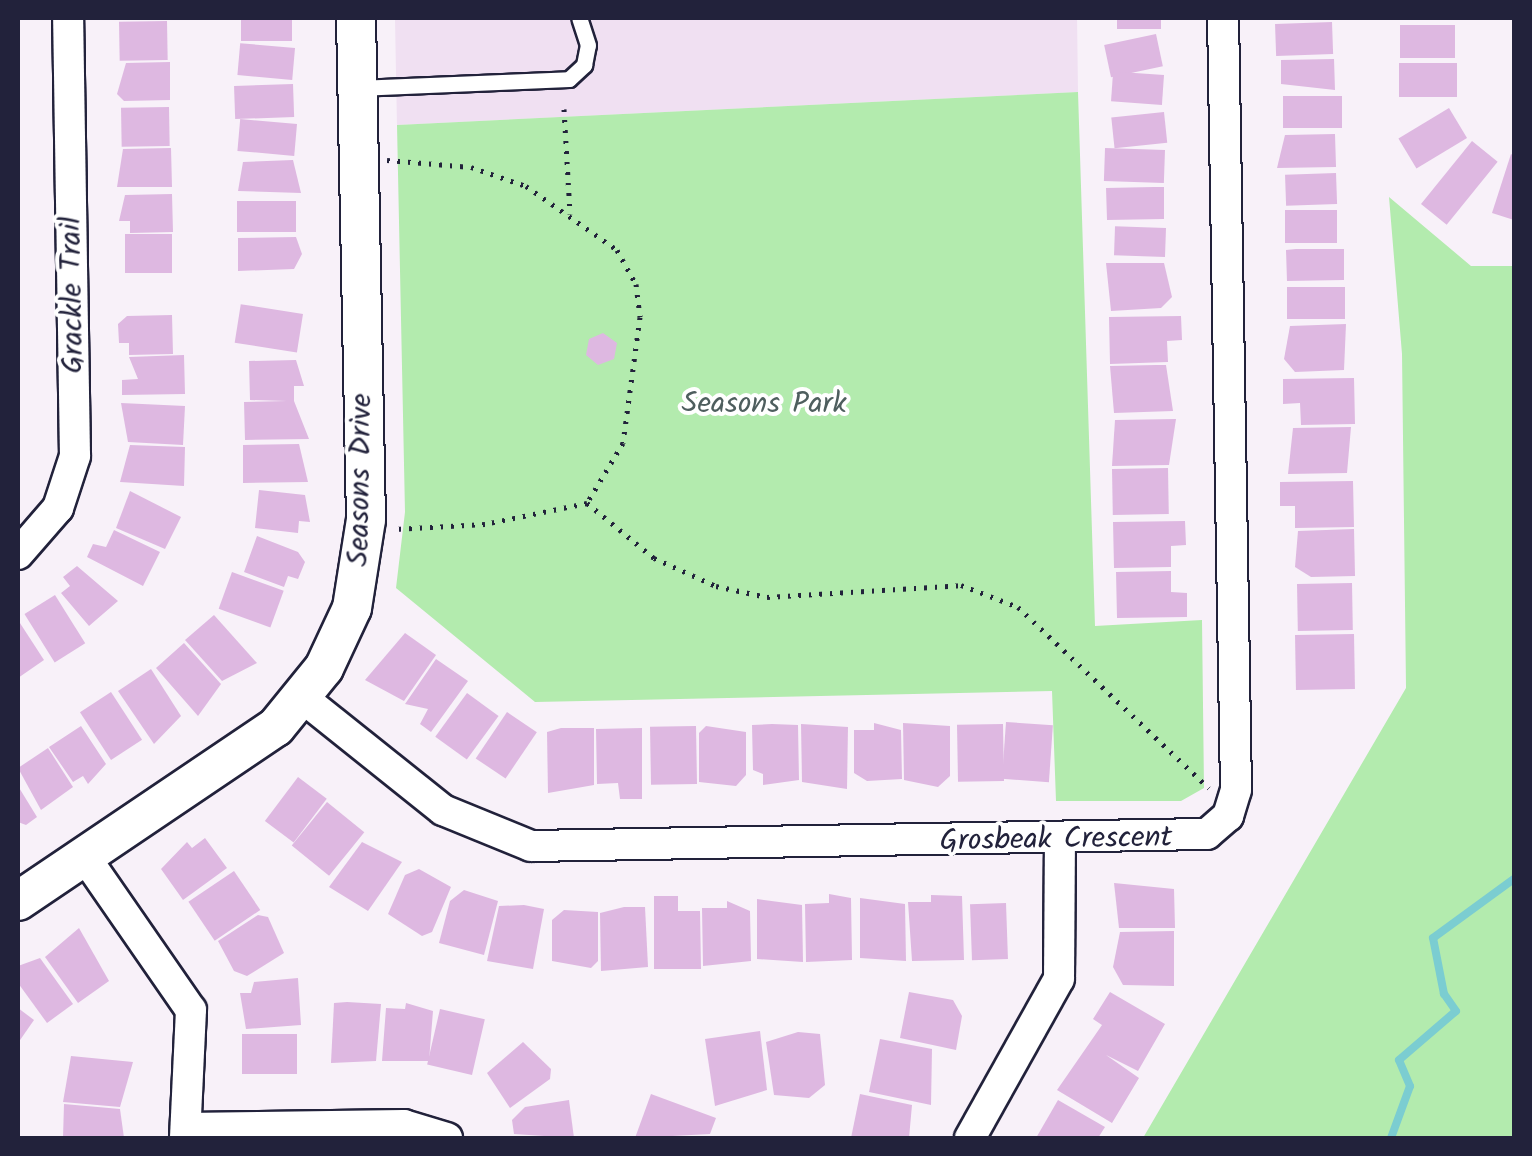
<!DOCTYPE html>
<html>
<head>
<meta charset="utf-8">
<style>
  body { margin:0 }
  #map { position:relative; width:1532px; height:1156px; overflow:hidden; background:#f8f1f9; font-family:Kalam,sans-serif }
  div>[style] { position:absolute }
  .built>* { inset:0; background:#f0e0f2 }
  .green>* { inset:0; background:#b3ebae }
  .stream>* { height:8px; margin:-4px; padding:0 4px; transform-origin:4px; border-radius:4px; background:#7bcdd1 }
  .building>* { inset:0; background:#deb8e1; transform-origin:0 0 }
  .path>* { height:5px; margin-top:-2.5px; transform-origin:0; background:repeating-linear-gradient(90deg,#22223b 0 2.5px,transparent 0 10.5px) }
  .roads { filter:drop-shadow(2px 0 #22223b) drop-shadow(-2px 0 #22223b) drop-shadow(0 2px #22223b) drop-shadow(0 -2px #22223b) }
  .service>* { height:15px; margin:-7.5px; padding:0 7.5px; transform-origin:7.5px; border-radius:7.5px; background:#fff }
  .minor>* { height:30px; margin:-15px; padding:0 15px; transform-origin:15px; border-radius:15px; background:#fff }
  .tertiary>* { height:38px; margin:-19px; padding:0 19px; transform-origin:19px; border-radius:19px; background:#fff }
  span { translate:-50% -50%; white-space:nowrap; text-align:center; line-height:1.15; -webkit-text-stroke:8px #fff; paint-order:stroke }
  .street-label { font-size:30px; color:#22223b }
  .park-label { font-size:30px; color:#4e5e5e }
  .frame { position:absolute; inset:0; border:20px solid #22223b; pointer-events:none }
</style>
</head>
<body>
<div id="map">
  <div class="built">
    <div style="clip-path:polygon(395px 18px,1077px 18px,1078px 92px,397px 125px)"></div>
  </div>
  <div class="green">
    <div style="clip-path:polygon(1078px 92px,1095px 626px,1202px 620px,1204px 788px,1181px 801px,1056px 801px,1052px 691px,535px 702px,396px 588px,405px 512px,397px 125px)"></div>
    <div style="clip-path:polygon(1389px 197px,1471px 266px,1514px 266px,1514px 1138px,1143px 1138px,1406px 688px,1402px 354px)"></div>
  </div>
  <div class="stream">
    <div style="left:1391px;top:1138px;width:55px;rotate:-69.9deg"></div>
    <div style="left:1410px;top:1086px;width:28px;rotate:-113deg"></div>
    <div style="left:1399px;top:1060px;width:75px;rotate:-40.7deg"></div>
    <div style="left:1456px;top:1011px;width:21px;rotate:-125deg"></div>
    <div style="left:1444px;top:994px;width:57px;rotate:-101.1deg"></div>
    <div style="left:1433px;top:938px;width:100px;rotate:-36.1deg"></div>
  </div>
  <div class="building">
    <div style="left:241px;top:18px;width:51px;height:23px"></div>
    <div style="left:1117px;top:18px;width:44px;height:11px"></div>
    <div style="left:167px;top:21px;width:39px;height:48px;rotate:89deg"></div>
    <div style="left:1332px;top:22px;width:32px;height:57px;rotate:88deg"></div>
    <div style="left:1400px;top:25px;width:55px;height:33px"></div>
    <div style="left:1156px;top:34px;width:33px;height:53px;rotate:78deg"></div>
    <div style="left:295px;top:48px;width:32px;height:55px;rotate:95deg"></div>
    <div style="clip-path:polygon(1334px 59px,1335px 90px,1281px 84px,1281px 60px)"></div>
    <div style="clip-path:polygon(170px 62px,170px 100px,124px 101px,117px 94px,126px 63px)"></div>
    <div style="left:1399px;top:63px;width:58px;height:34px"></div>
    <div style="left:1164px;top:75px;width:30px;height:51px;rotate:94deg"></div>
    <div style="left:293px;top:84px;width:33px;height:59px;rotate:88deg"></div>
    <div style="left:1342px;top:96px;width:32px;height:59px;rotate:90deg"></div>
    <div style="left:169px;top:107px;width:39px;height:48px;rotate:89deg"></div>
    <div style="left:1449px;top:108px;width:35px;height:59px;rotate:59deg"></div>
    <div style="left:1164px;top:112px;width:31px;height:53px;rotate:84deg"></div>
    <div style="left:297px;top:124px;width:32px;height:57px;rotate:95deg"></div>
    <div style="clip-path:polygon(1335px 134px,1336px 167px,1277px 168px,1285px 135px)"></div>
    <div style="left:1472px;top:141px;width:33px;height:81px;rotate:39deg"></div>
    <div style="clip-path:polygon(171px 148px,172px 187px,117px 187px,123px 149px)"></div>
    <div style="left:1165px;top:150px;width:33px;height:60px;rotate:92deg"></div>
    <div style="clip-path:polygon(1511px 154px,1514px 156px,1514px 220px,1492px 213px)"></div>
    <div style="clip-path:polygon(293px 160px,301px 193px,238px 191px,243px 162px)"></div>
    <div style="left:1336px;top:173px;width:31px;height:51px;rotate:88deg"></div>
    <div style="clip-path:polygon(1154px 187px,1164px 187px,1164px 219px,1107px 220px,1106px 188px)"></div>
    <div style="clip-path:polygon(172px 194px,173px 232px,130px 233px,130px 221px,119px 221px,125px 195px)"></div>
    <div style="left:296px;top:201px;width:31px;height:59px;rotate:90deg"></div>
    <div style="left:1337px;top:210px;width:33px;height:52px;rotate:90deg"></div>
    <div style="left:1166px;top:228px;width:29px;height:51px;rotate:92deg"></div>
    <div style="left:172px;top:234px;width:39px;height:47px;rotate:90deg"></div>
    <div style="clip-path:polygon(296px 237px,302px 254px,294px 269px,238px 271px,238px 238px)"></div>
    <div style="clip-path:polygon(1296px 249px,1344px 249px,1344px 280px,1287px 281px,1286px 250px)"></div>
    <div style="clip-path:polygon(1106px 263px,1164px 263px,1172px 297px,1161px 308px,1111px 311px)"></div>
    <div style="left:1345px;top:287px;width:32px;height:58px;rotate:90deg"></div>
    <div style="left:303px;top:314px;width:39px;height:63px;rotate:99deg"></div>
    <div style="clip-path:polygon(172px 315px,173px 354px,129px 355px,129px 343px,119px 343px,118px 324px,127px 316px)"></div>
    <div style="clip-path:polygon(1181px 316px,1182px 340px,1167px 341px,1168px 362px,1110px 364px,1109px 317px)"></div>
    <div style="clip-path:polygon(1346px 324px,1344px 370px,1295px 372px,1284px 359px,1290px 326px)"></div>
    <div style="clip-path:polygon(603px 333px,617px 343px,614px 359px,598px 365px,586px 355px,589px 339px)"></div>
    <div style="clip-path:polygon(184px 355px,185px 394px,122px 395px,122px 380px,138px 379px,129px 357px)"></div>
    <div style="clip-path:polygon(296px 360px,304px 386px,294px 386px,294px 401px,309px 439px,245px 440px,244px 402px,287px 401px,250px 400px,249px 361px)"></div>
    <div style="clip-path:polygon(1156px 365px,1166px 365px,1173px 411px,1114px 413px,1110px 366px)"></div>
    <div style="clip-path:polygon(1354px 378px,1355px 424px,1301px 425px,1300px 403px,1283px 404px,1283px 379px)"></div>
    <div style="clip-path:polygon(121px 403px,185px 406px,183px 445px,128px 442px)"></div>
    <div style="clip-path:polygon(1176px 419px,1169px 465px,1112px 466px,1115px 420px)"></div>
    <div style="clip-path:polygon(1351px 427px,1347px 473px,1288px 474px,1293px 428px)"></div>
    <div style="clip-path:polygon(299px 444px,308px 482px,243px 483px,243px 445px)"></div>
    <div style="clip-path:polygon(130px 445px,185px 447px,184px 486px,120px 482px)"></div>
    <div style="left:1168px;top:468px;width:46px;height:56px;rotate:89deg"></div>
    <div style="clip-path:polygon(1353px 481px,1354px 527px,1295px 528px,1295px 506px,1280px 506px,1280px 482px)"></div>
    <div style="clip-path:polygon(259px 490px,305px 495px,310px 522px,299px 521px,298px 533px,255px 528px)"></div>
    <div style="clip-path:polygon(130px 491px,181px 517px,165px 549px,116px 528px)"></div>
    <div style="clip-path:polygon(1185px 521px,1186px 545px,1171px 546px,1171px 567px,1114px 568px,1113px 522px)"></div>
    <div style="clip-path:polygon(1354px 529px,1355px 576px,1311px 577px,1295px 567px,1298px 531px)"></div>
    <div style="clip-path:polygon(114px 530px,160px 552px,143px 586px,87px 557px,93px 544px,106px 547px)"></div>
    <div style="clip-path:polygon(257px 536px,298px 552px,305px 562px,298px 579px,288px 576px,284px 587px,244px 572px)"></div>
    <div style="clip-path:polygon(77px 566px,118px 601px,89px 626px,61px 593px,70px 586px,63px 577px)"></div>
    <div style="clip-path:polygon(1171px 571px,1171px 592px,1187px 593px,1187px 617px,1117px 618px,1116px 572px)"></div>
    <div style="left:232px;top:572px;width:55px;height:39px;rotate:20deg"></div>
    <div style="left:1352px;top:583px;width:47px;height:55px;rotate:89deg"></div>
    <div style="left:55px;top:595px;width:57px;height:36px;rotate:58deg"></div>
    <div style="clip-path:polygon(214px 615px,257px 663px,222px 681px,185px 640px)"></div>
    <div style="clip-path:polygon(18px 620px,44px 660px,18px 678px)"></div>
    <div style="clip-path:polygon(405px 633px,436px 655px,404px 701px,365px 680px)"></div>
    <div style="left:1354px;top:634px;width:55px;height:59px;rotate:89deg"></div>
    <div style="clip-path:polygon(184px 643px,221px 684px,198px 716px,156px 668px)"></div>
    <div style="clip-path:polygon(436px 659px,468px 681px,431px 732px,420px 724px,428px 709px,405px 704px)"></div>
    <div style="clip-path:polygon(151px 669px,181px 716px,154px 744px,118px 691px)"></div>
    <div style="left:111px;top:692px;width:57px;height:37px;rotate:57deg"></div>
    <div style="left:467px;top:693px;width:39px;height:54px;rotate:36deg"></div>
    <div style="left:507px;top:712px;width:36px;height:56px;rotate:34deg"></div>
    <div style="left:1006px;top:722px;width:47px;height:57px;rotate:4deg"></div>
    <div style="clip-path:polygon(874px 723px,901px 730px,902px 779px,867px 781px,854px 773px,854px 730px,874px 730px)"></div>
    <div style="clip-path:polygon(903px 723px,950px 726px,950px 776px,938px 787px,904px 780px)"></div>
    <div style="clip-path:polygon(772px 724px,798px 725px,799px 780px,763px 785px,763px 774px,753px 770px,752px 725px)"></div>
    <div style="clip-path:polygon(801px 724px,848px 727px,847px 789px,802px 782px)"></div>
    <div style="left:1003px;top:724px;width:57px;height:46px;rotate:89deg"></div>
    <div style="clip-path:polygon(81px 726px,106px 764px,88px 784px,83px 776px,73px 782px,49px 747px)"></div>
    <div style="left:696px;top:726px;width:58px;height:46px;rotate:89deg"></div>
    <div style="clip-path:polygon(706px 726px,746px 732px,746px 775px,736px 786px,699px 782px,699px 733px)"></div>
    <div style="clip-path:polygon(561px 728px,594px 728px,594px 785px,548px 793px,547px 732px)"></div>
    <div style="clip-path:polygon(642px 728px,642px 799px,620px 799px,618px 783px,597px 784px,596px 729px)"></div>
    <div style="clip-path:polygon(48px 748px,73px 787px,41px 810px,18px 768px)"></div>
    <div style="left:298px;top:777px;width:36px;height:55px;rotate:37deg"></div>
    <div style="clip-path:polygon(18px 786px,37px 817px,26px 825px,18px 822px)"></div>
    <div style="left:327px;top:802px;width:48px;height:56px;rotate:39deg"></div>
    <div style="clip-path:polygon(205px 838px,227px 868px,183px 900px,161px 869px,187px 842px,192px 848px)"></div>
    <div style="clip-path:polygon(362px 842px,402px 862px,368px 911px,329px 887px)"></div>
    <div style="clip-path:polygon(419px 869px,451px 887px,432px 932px,422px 936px,388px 914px,405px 875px)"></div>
    <div style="left:234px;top:871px;width:47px;height:55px;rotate:56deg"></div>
    <div style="clip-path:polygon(1114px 883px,1174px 889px,1175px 928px,1119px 928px)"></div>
    <div style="clip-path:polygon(464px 890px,498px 901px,484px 955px,439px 943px,450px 901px)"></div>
    <div style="clip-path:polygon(829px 894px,851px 898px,852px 960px,806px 962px,805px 904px,829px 903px)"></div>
    <div style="clip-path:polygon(931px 895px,962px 896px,964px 960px,912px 961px,908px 902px,931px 902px)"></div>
    <div style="clip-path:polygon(654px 896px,678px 896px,678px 911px,700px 911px,701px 969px,654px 969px)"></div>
    <div style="clip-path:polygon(860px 898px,905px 904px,906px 961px,860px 958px)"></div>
    <div style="clip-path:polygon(757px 899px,802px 905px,803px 962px,757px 959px)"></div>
    <div style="clip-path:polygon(727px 901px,750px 911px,751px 961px,703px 966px,702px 908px,727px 908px)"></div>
    <div style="left:1006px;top:903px;width:56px;height:36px;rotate:88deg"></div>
    <div style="clip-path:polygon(524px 905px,544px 909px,533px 969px,487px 961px,499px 906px)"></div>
    <div style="clip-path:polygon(624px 907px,645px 907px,648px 967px,601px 971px,600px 913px)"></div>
    <div style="clip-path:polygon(564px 910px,598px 912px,598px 961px,591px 968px,552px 961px,552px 920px)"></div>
    <div style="clip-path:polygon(258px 915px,268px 917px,284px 953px,247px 976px,234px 971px,218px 941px)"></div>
    <div style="clip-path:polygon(79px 928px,109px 981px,78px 1003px,45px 957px)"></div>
    <div style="clip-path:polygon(1174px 931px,1174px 986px,1123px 985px,1113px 967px,1120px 932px)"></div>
    <div style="clip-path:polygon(40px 958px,73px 1004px,47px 1023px,18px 983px,18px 966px)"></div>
    <div style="clip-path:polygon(298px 978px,301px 1025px,246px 1029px,240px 993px,251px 993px,254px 982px)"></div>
    <div style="clip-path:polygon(909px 992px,953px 1000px,962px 1016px,956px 1050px,900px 1038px)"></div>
    <div style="clip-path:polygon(1110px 992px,1165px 1024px,1138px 1071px,1106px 1055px,1139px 1078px,1112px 1123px,1057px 1090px,1102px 1025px,1093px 1019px)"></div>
    <div style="clip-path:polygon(347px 1002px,381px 1004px,376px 1061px,331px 1063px,334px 1003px)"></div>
    <div style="clip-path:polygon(406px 1003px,433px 1011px,429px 1061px,382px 1061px,386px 1008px,405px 1009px)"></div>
    <div style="clip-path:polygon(18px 1008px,34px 1020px,18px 1043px)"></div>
    <div style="left:440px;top:1009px;width:46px;height:57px;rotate:13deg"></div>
    <div style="clip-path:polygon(760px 1031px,767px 1090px,715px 1106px,705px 1039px)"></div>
    <div style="clip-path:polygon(798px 1032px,820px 1034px,825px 1085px,809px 1098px,774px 1095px,766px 1042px)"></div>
    <div style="left:242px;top:1034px;width:55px;height:40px"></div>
    <div style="clip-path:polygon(880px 1039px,932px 1049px,931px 1105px,869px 1092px)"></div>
    <div style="clip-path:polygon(523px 1042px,551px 1069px,550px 1079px,510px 1108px,487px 1073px)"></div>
    <div style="clip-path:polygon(71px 1056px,133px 1062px,120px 1107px,63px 1102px)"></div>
    <div style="clip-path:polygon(651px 1094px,716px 1118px,710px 1134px,635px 1138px)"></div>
    <div style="clip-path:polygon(860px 1094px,912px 1105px,909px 1138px,851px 1138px)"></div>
    <div style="clip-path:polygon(569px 1100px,574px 1138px,514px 1134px,512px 1120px,525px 1107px)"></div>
    <div style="clip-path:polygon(1058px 1100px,1105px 1127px,1098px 1138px,1036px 1138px)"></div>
    <div style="clip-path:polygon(64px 1104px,120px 1109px,124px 1138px,63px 1138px)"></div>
  </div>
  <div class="path">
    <div style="left:564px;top:109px;width:105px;rotate:86.7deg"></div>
    <div style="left:387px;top:160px;width:84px;rotate:4.8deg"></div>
    <div style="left:471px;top:167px;width:58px;rotate:19.1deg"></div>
    <div style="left:526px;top:186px;width:111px;rotate:35.1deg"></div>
    <div style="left:617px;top:250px;width:39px;rotate:61deg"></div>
    <div style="left:636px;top:284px;width:33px;rotate:83deg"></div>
    <div style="left:640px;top:317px;width:127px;rotate:97.7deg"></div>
    <div style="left:623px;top:443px;width:70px;rotate:121deg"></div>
    <div style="left:587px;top:503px;width:104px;rotate:168.4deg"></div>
    <div style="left:485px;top:524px;width:90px;rotate:176.8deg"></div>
    <div style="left:587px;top:503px;width:87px;rotate:39.4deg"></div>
    <div style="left:654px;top:558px;width:68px;rotate:24.3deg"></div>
    <div style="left:716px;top:586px;width:52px;rotate:12.2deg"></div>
    <div style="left:767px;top:597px;width:194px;rotate:-3.5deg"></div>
    <div style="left:961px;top:585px;width:61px;rotate:21.1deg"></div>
    <div style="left:1018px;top:607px;width:263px;rotate:43.5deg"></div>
  </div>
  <div class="roads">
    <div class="service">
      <div style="left:357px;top:88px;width:212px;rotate:-2.4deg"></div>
      <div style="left:569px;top:79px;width:21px;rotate:-43deg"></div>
      <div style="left:584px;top:65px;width:20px;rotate:-79deg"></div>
      <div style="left:588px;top:45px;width:28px;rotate:-108deg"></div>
    </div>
    <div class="minor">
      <div style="left:18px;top:554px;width:61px;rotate:-49deg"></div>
      <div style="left:58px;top:508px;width:55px;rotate:-71.9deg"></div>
      <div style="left:75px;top:456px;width:438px;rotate:-90.9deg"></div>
      <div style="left:304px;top:699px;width:178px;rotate:38.6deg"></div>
      <div style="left:443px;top:810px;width:95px;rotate:22.2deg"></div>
      <div style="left:531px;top:846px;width:676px;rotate:-1.02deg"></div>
      <div style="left:1207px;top:834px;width:28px;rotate:-41deg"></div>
      <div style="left:1228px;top:816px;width:27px;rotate:-73deg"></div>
      <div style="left:1236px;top:790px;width:772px;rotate:-90.96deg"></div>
      <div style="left:85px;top:857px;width:186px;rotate:55.3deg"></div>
      <div style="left:191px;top:1010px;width:128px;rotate:92.7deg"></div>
      <div style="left:186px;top:1128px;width:218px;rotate:-0.8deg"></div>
      <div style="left:404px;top:1125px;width:45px;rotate:16.8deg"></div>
      <div style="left:970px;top:1138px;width:182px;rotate:-60.8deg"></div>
      <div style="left:1059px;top:979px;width:138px;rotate:-89.6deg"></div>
    </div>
    <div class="tertiary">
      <div style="left:18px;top:901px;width:311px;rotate:-34deg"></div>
      <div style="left:276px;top:727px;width:76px;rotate:-50.9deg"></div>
      <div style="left:324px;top:668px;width:66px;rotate:-65deg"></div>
      <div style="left:352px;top:608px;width:89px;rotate:-81deg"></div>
      <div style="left:366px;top:520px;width:502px;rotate:-91.14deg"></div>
    </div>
  </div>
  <div class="street-label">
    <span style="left:73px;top:295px;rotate:-91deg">Grackle Trail</span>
    <span style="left:361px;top:480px;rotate:-89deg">Seasons Drive</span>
    <span style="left:1056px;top:840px;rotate:-1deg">Grosbeak Crescent</span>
  </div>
  <div class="park-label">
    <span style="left:764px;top:404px">Seasons Park</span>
  </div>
  <div class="frame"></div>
</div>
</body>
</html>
